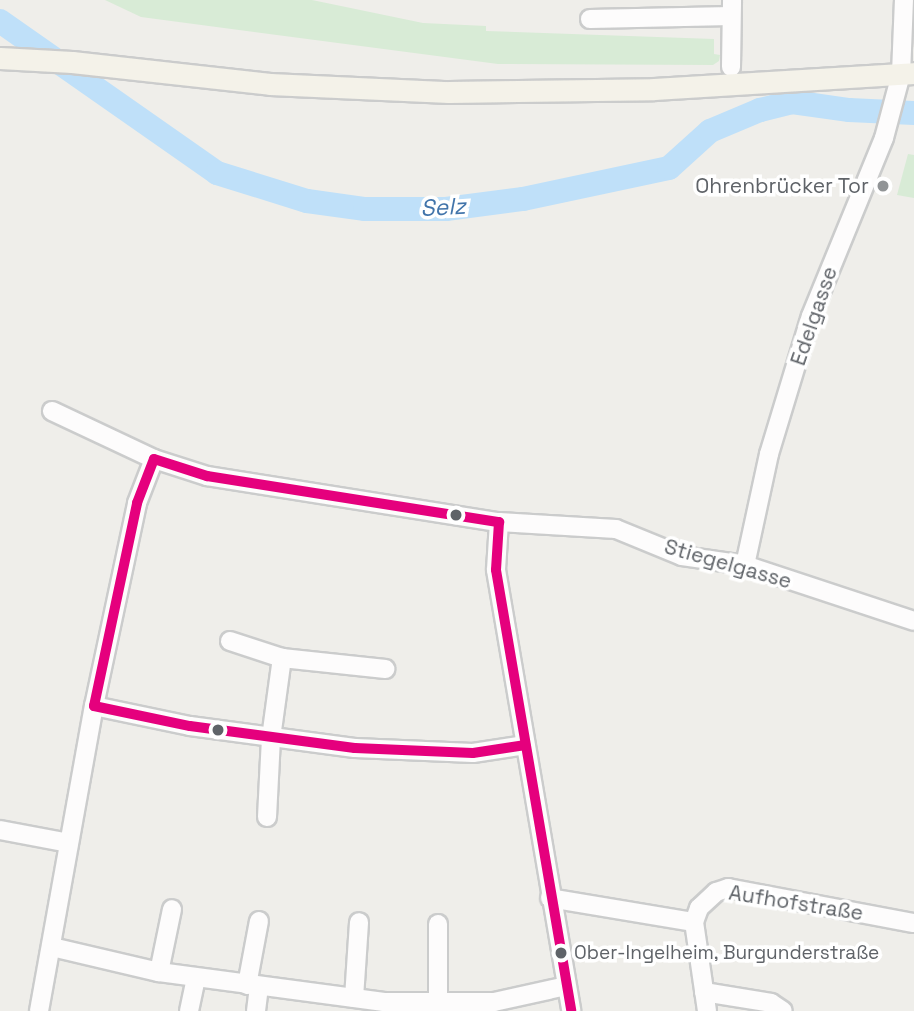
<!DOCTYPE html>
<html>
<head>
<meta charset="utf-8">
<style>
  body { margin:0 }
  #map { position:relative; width:914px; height:1011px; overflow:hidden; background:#efeeea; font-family:"Space Grotesk",sans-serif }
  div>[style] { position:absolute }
  .green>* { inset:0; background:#d8ebd6 }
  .river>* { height:24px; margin:-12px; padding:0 12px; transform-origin:12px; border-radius:12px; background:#bfe0f9 }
  .roads { filter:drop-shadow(2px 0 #cbcccc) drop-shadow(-2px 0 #cbcccc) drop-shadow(0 2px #cbcccc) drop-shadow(0 -2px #cbcccc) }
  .minor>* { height:18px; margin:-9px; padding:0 9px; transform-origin:9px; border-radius:9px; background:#fdfcfc }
  .major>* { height:21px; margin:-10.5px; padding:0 10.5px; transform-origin:10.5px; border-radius:10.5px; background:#f4f2e9 }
  .bus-1>* { height:10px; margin:-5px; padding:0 5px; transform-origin:5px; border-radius:5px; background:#e5007d }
  .dots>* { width:19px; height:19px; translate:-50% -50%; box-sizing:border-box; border:4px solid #fff; border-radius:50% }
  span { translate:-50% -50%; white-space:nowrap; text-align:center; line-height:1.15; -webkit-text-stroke:7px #fff; paint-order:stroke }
  .bus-label { font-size:19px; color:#5f6368 }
  .left { translate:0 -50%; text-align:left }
  .poi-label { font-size:21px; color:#5f6368 }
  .right { translate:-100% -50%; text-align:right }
  .street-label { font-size:21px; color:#5f6368 }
  .water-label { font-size:23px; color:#4174aa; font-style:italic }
</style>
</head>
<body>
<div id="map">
  <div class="green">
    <div style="clip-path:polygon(105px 0,312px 0,423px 23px,486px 26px,486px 31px,714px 39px,714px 54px,720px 55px,719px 61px,713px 65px,498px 64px,141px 17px)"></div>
    <div style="clip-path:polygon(908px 154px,914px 155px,914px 198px,897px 195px)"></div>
  </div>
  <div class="river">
    <div style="left:0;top:21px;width:265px;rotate:35deg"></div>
    <div style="left:217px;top:173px;width:94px;rotate:17.3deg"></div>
    <div style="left:307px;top:201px;width:59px;rotate:7.9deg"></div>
    <div style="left:365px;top:209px;width:81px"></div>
    <div style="left:446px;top:209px;width:78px;rotate:-7.4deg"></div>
    <div style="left:523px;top:199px;width:149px;rotate:-12deg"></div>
    <div style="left:669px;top:168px;width:55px;rotate:-42.1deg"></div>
    <div style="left:710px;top:131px;width:54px;rotate:-22.8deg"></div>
    <div style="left:760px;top:110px;width:33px;rotate:-14deg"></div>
    <div style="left:792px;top:102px;width:58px;rotate:8deg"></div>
    <div style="left:849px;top:110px;width:65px;rotate:2.6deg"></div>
  </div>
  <div class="roads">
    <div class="minor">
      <div style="left:590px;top:19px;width:141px;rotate:-1.2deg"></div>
      <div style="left:731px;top:67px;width:67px;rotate:-89.1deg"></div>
      <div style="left:52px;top:411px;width:113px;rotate:25.2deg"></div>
      <div style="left:154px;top:459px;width:56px;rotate:17.8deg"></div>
      <div style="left:207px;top:476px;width:296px;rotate:9deg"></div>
      <div style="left:499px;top:522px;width:117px;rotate:3.4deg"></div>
      <div style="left:616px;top:529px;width:71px;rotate:22.2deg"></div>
      <div style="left:682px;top:556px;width:64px;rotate:8.1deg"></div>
      <div style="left:745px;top:565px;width:178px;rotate:18.3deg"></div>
      <div style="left:499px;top:522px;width:48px;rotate:93.6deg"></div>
      <div style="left:496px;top:570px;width:447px;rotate:80.3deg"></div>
      <div style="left:745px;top:565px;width:114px;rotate:-77.8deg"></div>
      <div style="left:769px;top:454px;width:144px;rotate:-73.1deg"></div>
      <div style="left:811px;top:316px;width:192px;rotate:-67.7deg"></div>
      <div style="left:884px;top:138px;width:66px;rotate:-75.1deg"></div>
      <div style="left:901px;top:74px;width:74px;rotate:-87.7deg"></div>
      <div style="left:230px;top:641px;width:55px;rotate:18.1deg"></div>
      <div style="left:282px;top:658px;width:104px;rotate:6.1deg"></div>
      <div style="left:94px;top:706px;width:98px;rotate:11.8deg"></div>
      <div style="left:190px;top:726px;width:166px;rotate:7.6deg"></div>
      <div style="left:355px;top:748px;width:118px;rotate:2.4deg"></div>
      <div style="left:473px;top:753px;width:53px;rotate:-8.7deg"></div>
      <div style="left:267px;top:817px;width:79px;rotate:-87.1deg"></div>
      <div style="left:271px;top:738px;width:81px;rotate:-82.2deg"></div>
      <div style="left:0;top:830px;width:70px;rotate:10.7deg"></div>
      <div style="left:550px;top:898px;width:146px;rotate:9.5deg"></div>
      <div style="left:438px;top:924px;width:78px;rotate:90deg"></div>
      <div style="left:52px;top:947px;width:110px;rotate:13.2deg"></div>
      <div style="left:159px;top:972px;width:227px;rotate:7.6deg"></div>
      <div style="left:384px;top:1002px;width:110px"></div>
      <div style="left:494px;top:1002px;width:74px;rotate:-12.5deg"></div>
      <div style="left:159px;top:972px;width:64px;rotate:-78.3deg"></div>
      <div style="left:247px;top:985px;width:65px;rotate:-79.4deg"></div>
      <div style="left:704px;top:992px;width:68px;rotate:9.3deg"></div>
      <div style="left:771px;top:1003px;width:14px;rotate:34deg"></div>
      <div style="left:354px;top:998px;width:76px;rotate:-86.2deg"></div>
      <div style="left:39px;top:1011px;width:310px;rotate:-79.8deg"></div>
      <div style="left:94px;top:706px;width:208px;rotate:-78deg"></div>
      <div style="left:137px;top:503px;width:47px;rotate:-68.9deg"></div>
      <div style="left:189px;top:1011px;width:34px;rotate:-78deg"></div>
      <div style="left:256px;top:1011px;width:24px;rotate:-83deg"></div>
      <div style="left:707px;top:1011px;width:90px;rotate:-98.3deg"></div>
      <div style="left:694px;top:922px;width:15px;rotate:-70deg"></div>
      <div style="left:699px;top:908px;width:23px;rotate:-43deg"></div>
      <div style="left:716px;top:892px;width:13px;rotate:-18deg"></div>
      <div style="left:728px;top:888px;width:189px;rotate:10.7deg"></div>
    </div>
    <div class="major">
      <div style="left:0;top:58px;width:72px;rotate:3.2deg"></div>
      <div style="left:72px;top:62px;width:199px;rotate:6.3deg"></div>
      <div style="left:270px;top:84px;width:179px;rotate:2.6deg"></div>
      <div style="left:449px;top:92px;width:205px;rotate:-0.8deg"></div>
      <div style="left:654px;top:89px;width:260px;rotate:-3.5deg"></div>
    </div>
  </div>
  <div class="bus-1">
    <div style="left:154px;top:459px;width:56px;rotate:17.8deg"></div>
    <div style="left:207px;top:476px;width:296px;rotate:9deg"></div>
    <div style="left:499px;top:522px;width:48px;rotate:93.6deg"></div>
    <div style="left:496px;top:570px;width:447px;rotate:80.3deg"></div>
    <div style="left:94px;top:706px;width:98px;rotate:11.8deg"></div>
    <div style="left:190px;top:726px;width:166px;rotate:7.6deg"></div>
    <div style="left:355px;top:748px;width:118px;rotate:2.4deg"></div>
    <div style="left:473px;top:753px;width:53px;rotate:-8.7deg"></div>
    <div style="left:94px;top:706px;width:208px;rotate:-78deg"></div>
    <div style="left:137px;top:503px;width:47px;rotate:-68.9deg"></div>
  </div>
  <div class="dots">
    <div style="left:883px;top:186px;background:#919496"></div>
    <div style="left:456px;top:515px;background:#5f6368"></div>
    <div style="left:218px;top:730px;background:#5f6368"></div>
    <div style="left:561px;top:953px;background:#5f6368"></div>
  </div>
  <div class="bus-label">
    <span class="left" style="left:574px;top:953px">Ober-Ingelheim, Burgunderstraße</span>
  </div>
  <div class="poi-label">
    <span class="right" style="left:869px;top:186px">Ohrenbrücker Tor</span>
  </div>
  <div class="street-label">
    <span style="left:814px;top:316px;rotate:-71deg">Edelgasse</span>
    <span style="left:728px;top:564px;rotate:16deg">Stiegelgasse</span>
    <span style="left:796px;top:903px;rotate:9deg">Aufhofstraße</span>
  </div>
  <div class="water-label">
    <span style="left:443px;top:207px;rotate:-3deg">Selz</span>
  </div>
</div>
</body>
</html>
